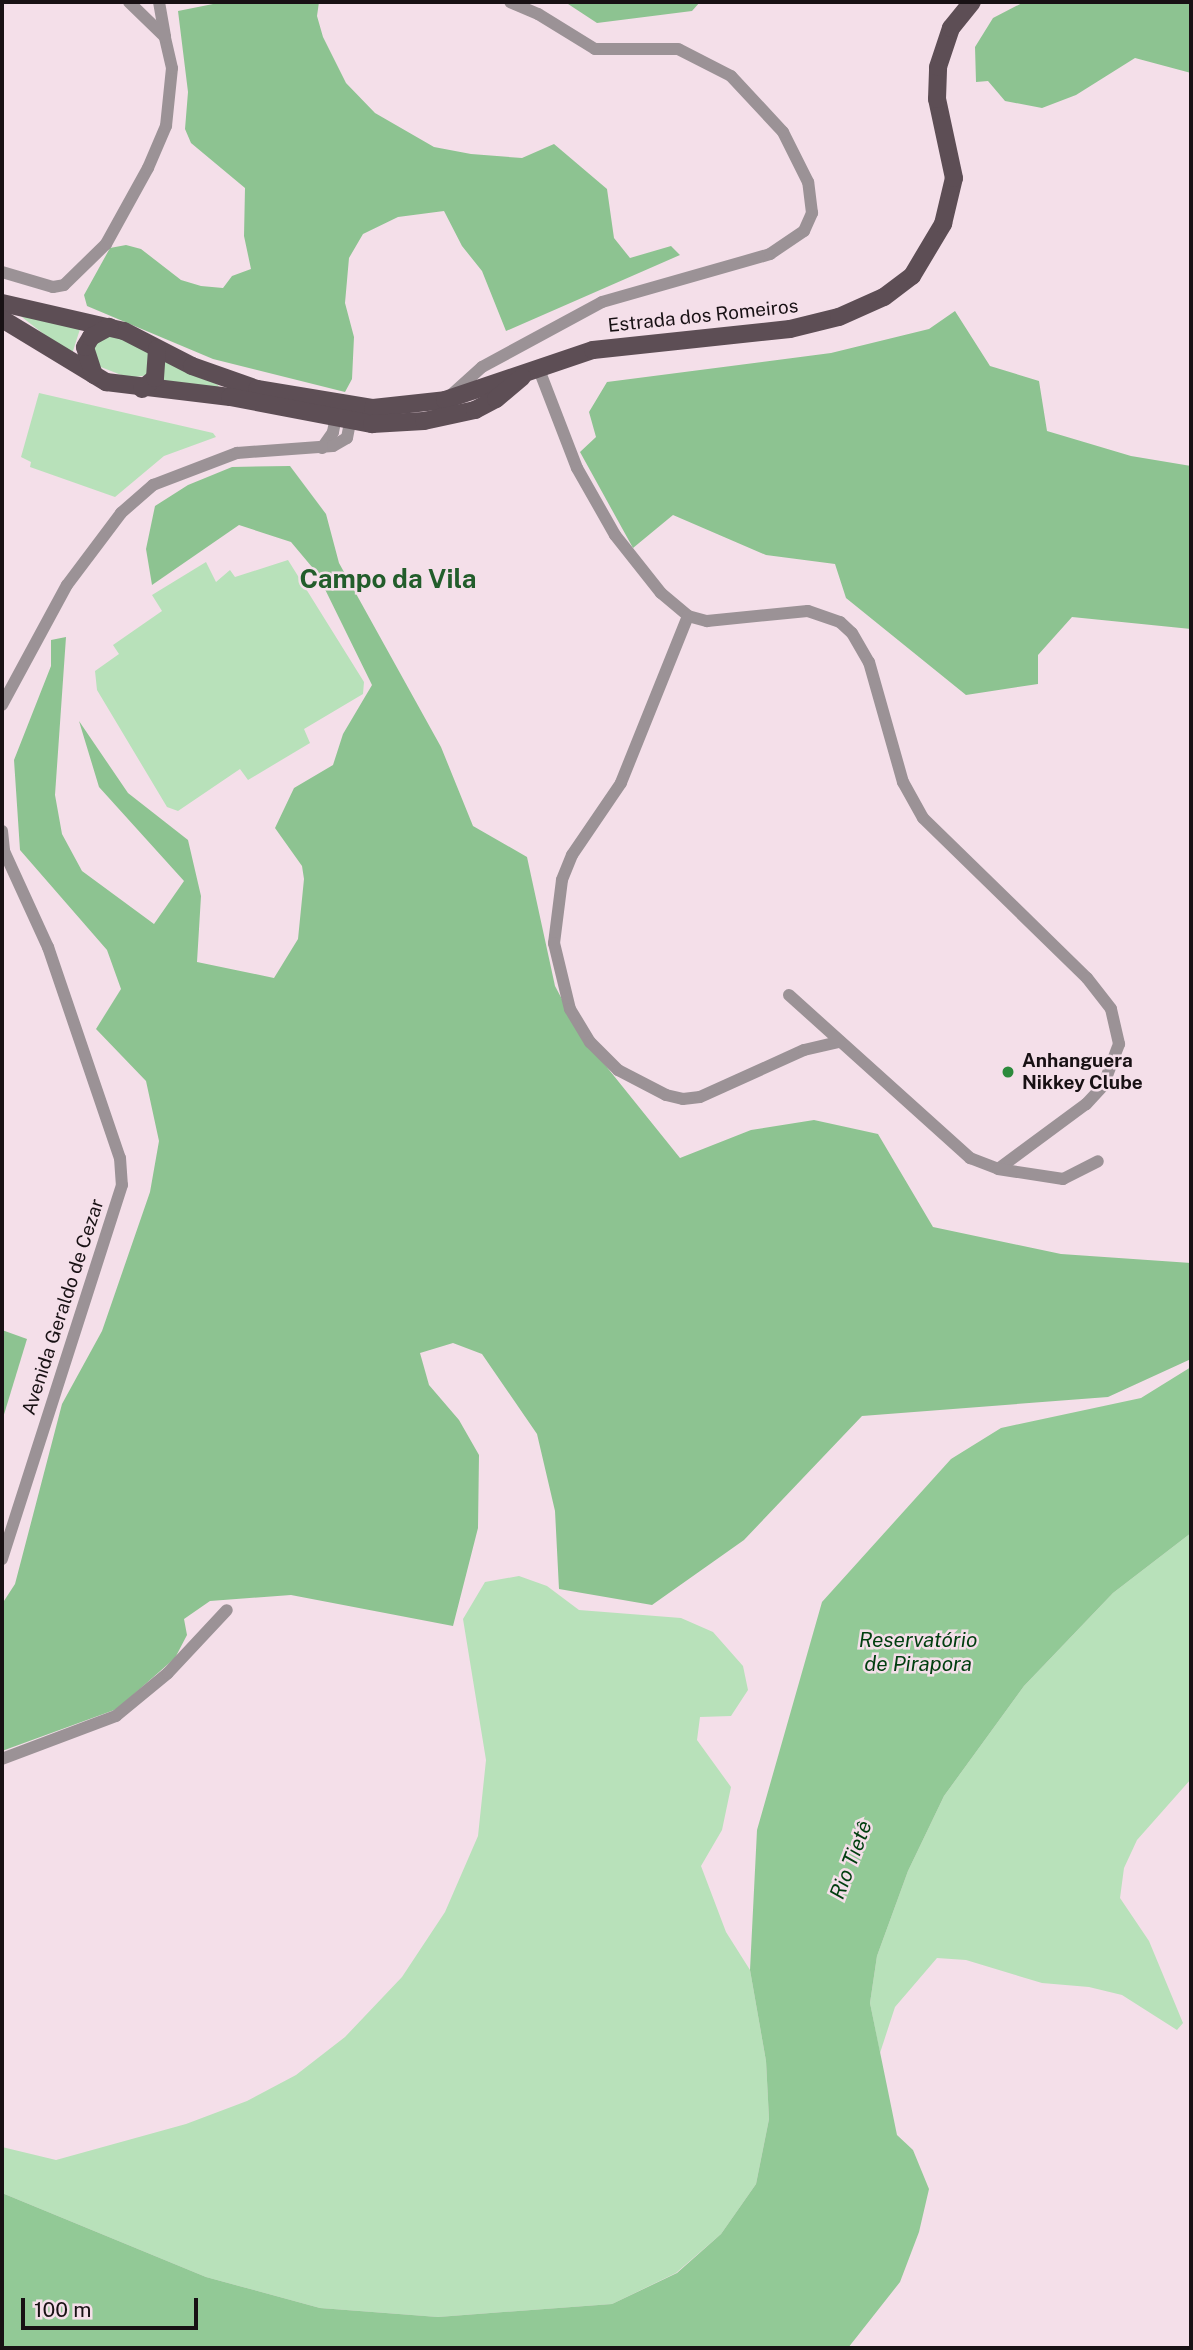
<!DOCTYPE html>
<html>
<head>
<meta charset="utf-8">
<style>
  body { margin:0 }
  #map { position:relative; width:1193px; height:2350px; overflow:hidden; background:#f4dfe9; font-family:"Public Sans",sans-serif }
  div>[style] { position:absolute }
  .green>* { inset:0; background:#b8e1ba }
  .forest>* { inset:0; background:#8dc391 }
  .water>* { inset:0; background:#92c996 }
  .street>* { height:12px; margin:-6px; padding:0 6px; transform-origin:6px; border-radius:6px; background:#9b9296 }
  .primary>* { height:18px; margin:-9px; padding:0 9px; transform-origin:9px; border-radius:9px; background:#5d4e55 }
  .dots>* { width:19px; height:19px; translate:-50% -50%; box-sizing:border-box; border:4px solid #f4dfe9; border-radius:50% }
  span { translate:-50% -50%; white-space:nowrap; text-align:center; line-height:1.15; -webkit-text-stroke:5px #f4dfe9; paint-order:stroke }
  .street-label { font-size:19px; color:#181114 }
  .poi-label { font-size:19px; color:#181114; font-weight:700 }
  .left { translate:0 -50%; text-align:left }
  .water-label { font-size:21px; color:#003e0f; font-style:italic }
  .district-label { font-size:26px; color:#225d2b; font-weight:700 }
  .frame { position:absolute; inset:0; border:4px solid #181114; pointer-events:none }
  .scale { position:absolute; left:21px; top:2298px; width:177px; height:32px; box-sizing:border-box; border:4px solid #181114; border-top:0; padding-left:9px; font-size:21px; line-height:24px; white-space:nowrap; color:#181114; -webkit-text-stroke:5px #f4dfe9; paint-order:stroke }
</style>
</head>
<body>
<div id="map">
  <div class="green">
    <div style="clip-path:polygon(18px 314px,81px 326px,72px 354px,59px 346px)"></div>
    <div style="clip-path:polygon(110px 333px,150px 353px,148px 375px,129px 378px,93px 364px,91px 341px)"></div>
    <div style="clip-path:polygon(163px 357px,218px 385px,219px 387px,158px 380px)"></div>
    <div style="clip-path:polygon(39px 393px,213px 433px,216px 437px,164px 456px,115px 497px,30px 467px,31px 462px,21px 457px)"></div>
    <div style="clip-path:polygon(288px 560px,364px 682px,363px 694px,304px 729px,310px 743px,248px 780px,240px 769px,178px 811px,167px 807px,97px 690px,95px 671px,119px 654px,113px 645px,162px 611px,152px 595px,206px 562px,216px 582px,230px 570px,235px 577px)"></div>
    <div style="clip-path:polygon(1191px 1533px,1191px 1779px,1137px 1840px,1124px 1868px,1120px 1898px,1149px 1941px,1183px 2023px,1177px 2030px,1122px 1995px,1089px 1987px,1042px 1983px,966px 1960px,937px 1958px,895px 2007px,880px 2053px,870px 2003px,877px 1956px,908px 1871px,944px 1796px,1024px 1686px,1113px 1593px)"></div>
    <div style="clip-path:polygon(519px 1576px,547px 1586px,579px 1610px,681px 1618px,713px 1632px,743px 1666px,748px 1690px,731px 1716px,700px 1717px,697px 1740px,731px 1787px,722px 1830px,701px 1866px,726px 1932px,750px 1970px,766px 2061px,769px 2119px,756px 2184px,721px 2234px,676px 2273px,612px 2304px,438px 2317px,320px 2308px,206px 2277px,2px 2193px,2px 2147px,56px 2160px,186px 2124px,247px 2101px,296px 2075px,345px 2037px,402px 1977px,445px 1912px,478px 1836px,486px 1760px,463px 1619px,485px 1582px)"></div>
  </div>
  <div class="forest">
    <div style="clip-path:polygon(223px 2px,319px 2px,317px 16px,323px 37px,346px 83px,375px 113px,434px 147px,471px 154px,522px 158px,554px 144px,607px 189px,614px 238px,630px 258px,671px 246px,680px 255px,506px 331px,482px 271px,462px 246px,444px 211px,398px 217px,363px 234px,349px 258px,345px 303px,354px 337px,352px 379px,345px 392px,213px 359px,87px 306px,84px 295px,110px 248px,126px 245px,141px 249px,181px 280px,201px 286px,223px 288px,232px 276px,251px 269px,244px 236px,245px 188px,191px 143px,185px 129px,188px 92px,178px 11px)"></div>
    <div style="clip-path:polygon(565px 2px,564px 2px,700px 2px,692px 11px,597px 23px)"></div>
    <div style="clip-path:polygon(1024px 2px,1191px 2px,1191px 73px,1135px 58px,1076px 95px,1042px 108px,1005px 101px,988px 81px,976px 82px,975px 47px,993px 18px)"></div>
    <div style="clip-path:polygon(955px 311px,990px 366px,1039px 381px,1047px 431px,1131px 456px,1191px 466px,1191px 629px,1072px 617px,1038px 655px,1038px 684px,966px 695px,846px 598px,835px 564px,766px 555px,673px 515px,633px 548px,580px 452px,596px 437px,589px 412px,607px 382px,831px 353px,929px 329px)"></div>
    <div style="clip-path:polygon(290px 466px,326px 514px,339px 563px,441px 747px,473px 826px,527px 857px,555px 986px,581px 1035px,680px 1158px,751px 1130px,814px 1120px,878px 1134px,933px 1227px,1061px 1254px,1191px 1263px,1191px 1359px,1108px 1397px,862px 1416px,744px 1540px,652px 1605px,559px 1589px,555px 1511px,537px 1434px,482px 1354px,453px 1343px,420px 1353px,429px 1385px,459px 1420px,479px 1455px,478px 1528px,453px 1626px,291px 1595px,210px 1601px,184px 1619px,187px 1635px,175px 1658px,117px 1709px,2px 1751px,2px 1604px,15px 1584px,62px 1404px,102px 1331px,150px 1192px,159px 1141px,146px 1081px,96px 1029px,121px 989px,107px 950px,20px 850px,14px 760px,51px 666px,51px 640px,66px 637px,55px 795px,62px 834px,82px 871px,154px 924px,184px 881px,99px 787px,79px 721px,128px 793px,188px 840px,201px 896px,197px 962px,274px 978px,298px 939px,304px 879px,302px 866px,275px 828px,294px 788px,333px 765px,343px 734px,372px 685px,317px 573px,291px 542px,239px 525px,152px 585px,146px 549px,155px 506px,188px 485px,232px 467px)"></div>
    <div style="clip-path:polygon(2px 1330px,27px 1339px,2px 1421px)"></div>
  </div>
  <div class="water">
    <div style="clip-path:polygon(1191px 1367px,1191px 1533px,1113px 1593px,1024px 1686px,944px 1796px,908px 1871px,877px 1956px,870px 2003px,897px 2135px,913px 2150px,929px 2189px,919px 2232px,900px 2282px,848px 2348px,2px 2348px,2px 2193px,206px 2277px,320px 2308px,438px 2317px,612px 2304px,677px 2273px,721px 2234px,756px 2184px,769px 2119px,766px 2061px,750px 1970px,757px 1830px,822px 1602px,951px 1459px,1001px 1428px,1141px 1398px)"></div>
  </div>
  <div class="street">
    <div style="left:159px;top:2px;width:35px;rotate:80deg"></div>
    <div style="left:2px;top:272px;width:53px;rotate:16.4deg"></div>
    <div style="left:53px;top:287px;width:11px;rotate:-10deg"></div>
    <div style="left:64px;top:285px;width:59px;rotate:-44.3deg"></div>
    <div style="left:106px;top:244px;width:87px;rotate:-61.1deg"></div>
    <div style="left:148px;top:168px;width:46px;rotate:-66.8deg"></div>
    <div style="left:166px;top:126px;width:58px;rotate:-84.1deg"></div>
    <div style="left:172px;top:68px;width:32px;rotate:-103deg"></div>
    <div style="left:165px;top:37px;width:50px;rotate:-135.8deg"></div>
    <div style="left:538px;top:367px;width:108px;rotate:68.9deg"></div>
    <div style="left:577px;top:468px;width:77px;rotate:60.4deg"></div>
    <div style="left:615px;top:535px;width:74px;rotate:51.6deg"></div>
    <div style="left:661px;top:593px;width:35px;rotate:40deg"></div>
    <div style="left:688px;top:616px;width:20px;rotate:15deg"></div>
    <div style="left:707px;top:621px;width:101px;rotate:-5.7deg"></div>
    <div style="left:808px;top:611px;width:34px;rotate:19deg"></div>
    <div style="left:840px;top:622px;width:16px;rotate:43deg"></div>
    <div style="left:852px;top:633px;width:34px;rotate:60deg"></div>
    <div style="left:869px;top:662px;width:125px;rotate:74.2deg"></div>
    <div style="left:903px;top:782px;width:41px;rotate:60.9deg"></div>
    <div style="left:923px;top:818px;width:229px;rotate:44.3deg"></div>
    <div style="left:1087px;top:978px;width:39px;rotate:52deg"></div>
    <div style="left:1111px;top:1009px;width:36px;rotate:77deg"></div>
    <div style="left:1119px;top:1044px;width:45px;rotate:110.9deg"></div>
    <div style="left:1103px;top:1086px;width:25px;rotate:133deg"></div>
    <div style="left:1086px;top:1104px;width:109px;rotate:143.5deg"></div>
    <div style="left:450px;top:396px;width:43px;rotate:-42.2deg"></div>
    <div style="left:482px;top:367px;width:136px;rotate:-28.4deg"></div>
    <div style="left:602px;top:302px;width:175px;rotate:-15.9deg"></div>
    <div style="left:770px;top:254px;width:41px;rotate:-34.1deg"></div>
    <div style="left:804px;top:231px;width:20px;rotate:-66deg"></div>
    <div style="left:812px;top:213px;width:31px;rotate:-97deg"></div>
    <div style="left:808px;top:182px;width:56px;rotate:-116.6deg"></div>
    <div style="left:783px;top:132px;width:76px;rotate:-132.9deg"></div>
    <div style="left:731px;top:76px;width:59px;rotate:-153deg"></div>
    <div style="left:678px;top:49px;width:83px;rotate:180deg"></div>
    <div style="left:595px;top:49px;width:67px;rotate:-148.4deg"></div>
    <div style="left:538px;top:14px;width:30px;rotate:-157deg"></div>
    <div style="left:322px;top:448px;width:19px;rotate:-55deg"></div>
    <div style="left:333px;top:432px;width:20px;rotate:-79deg"></div>
    <div style="left:688px;top:616px;width:180px;rotate:111.9deg"></div>
    <div style="left:621px;top:783px;width:87px;rotate:124.2deg"></div>
    <div style="left:572px;top:855px;width:27px;rotate:112deg"></div>
    <div style="left:562px;top:880px;width:64px;rotate:97.2deg"></div>
    <div style="left:554px;top:943px;width:68px;rotate:76.4deg"></div>
    <div style="left:570px;top:1009px;width:39px;rotate:59deg"></div>
    <div style="left:590px;top:1042px;width:40px;rotate:45deg"></div>
    <div style="left:618px;top:1070px;width:54px;rotate:27.5deg"></div>
    <div style="left:666px;top:1095px;width:17px;rotate:13deg"></div>
    <div style="left:683px;top:1099px;width:17px;rotate:-7deg"></div>
    <div style="left:700px;top:1097px;width:114px;rotate:-24.3deg"></div>
    <div style="left:804px;top:1050px;width:37px;rotate:-13deg"></div>
    <div style="left:2px;top:705px;width:136px;rotate:-61.6deg"></div>
    <div style="left:67px;top:585px;width:90px;rotate:-53.1deg"></div>
    <div style="left:121px;top:513px;width:43px;rotate:-41.2deg"></div>
    <div style="left:153px;top:485px;width:90px;rotate:-20.9deg"></div>
    <div style="left:237px;top:453px;width:96px;rotate:-4.2deg"></div>
    <div style="left:333px;top:446px;width:16px;rotate:-30deg"></div>
    <div style="left:347px;top:438px;width:25px;rotate:-79deg"></div>
    <div style="left:2px;top:831px;width:20px;rotate:84deg"></div>
    <div style="left:4px;top:851px;width:106px;rotate:65.4deg"></div>
    <div style="left:48px;top:947px;width:223px;rotate:71.2deg"></div>
    <div style="left:120px;top:1158px;width:27px;rotate:86deg"></div>
    <div style="left:122px;top:1185px;width:393px;rotate:107.8deg"></div>
    <div style="left:789px;top:995px;width:244px;rotate:42deg"></div>
    <div style="left:970px;top:1158px;width:30px;rotate:21deg"></div>
    <div style="left:998px;top:1169px;width:66px;rotate:8.7deg"></div>
    <div style="left:1063px;top:1179px;width:39px;rotate:-27deg"></div>
    <div style="left:2px;top:1759px;width:122px;rotate:-20.7deg"></div>
    <div style="left:116px;top:1716px;width:67px;rotate:-39.6deg"></div>
    <div style="left:168px;top:1673px;width:86px;rotate:-46.9deg"></div>
  </div>
  <div class="primary">
    <div style="left:2px;top:303px;width:125px;rotate:12.9deg"></div>
    <div style="left:124px;top:331px;width:76px;rotate:27.2deg"></div>
    <div style="left:192px;top:366px;width:69px;rotate:19.5deg"></div>
    <div style="left:257px;top:389px;width:118px;rotate:9.3deg"></div>
    <div style="left:373px;top:408px;width:72px;rotate:-6.3deg"></div>
    <div style="left:445px;top:400px;width:156px;rotate:-18.7deg"></div>
    <div style="left:593px;top:350px;width:198px;rotate:-6.1deg"></div>
    <div style="left:790px;top:329px;width:50px;rotate:-13.8deg"></div>
    <div style="left:839px;top:317px;width:49px;rotate:-24deg"></div>
    <div style="left:884px;top:297px;width:35px;rotate:-37deg"></div>
    <div style="left:912px;top:276px;width:61px;rotate:-59.2deg"></div>
    <div style="left:943px;top:224px;width:47px;rotate:-76.6deg"></div>
    <div style="left:954px;top:178px;width:81px;rotate:-102.1deg"></div>
    <div style="left:937px;top:99px;width:32px;rotate:-88deg"></div>
    <div style="left:938px;top:67px;width:41px;rotate:-71.6deg"></div>
    <div style="left:951px;top:28px;width:33px;rotate:-51deg"></div>
    <div style="left:2px;top:319px;width:122px;rotate:31.2deg"></div>
    <div style="left:106px;top:382px;width:125px;rotate:6.9deg"></div>
    <div style="left:230px;top:397px;width:145px;rotate:10.8deg"></div>
    <div style="left:372px;top:424px;width:52px;rotate:-3.3deg"></div>
    <div style="left:424px;top:421px;width:52px;rotate:-12.2deg"></div>
    <div style="left:475px;top:410px;width:24px;rotate:-28deg"></div>
    <div style="left:496px;top:399px;width:34px;rotate:-40deg"></div>
    <div style="left:94px;top:375px;width:29px;rotate:-108deg"></div>
    <div style="left:85px;top:347px;width:12px;rotate:-59deg"></div>
    <div style="left:91px;top:337px;width:21px;rotate:-29deg"></div>
    <div style="left:142px;top:389px;width:17px;rotate:-40deg"></div>
    <div style="left:155px;top:378px;width:29px;rotate:-86deg"></div>
  </div>
  <div class="dots">
    <div style="left:1008px;top:1072px;background:#2c8a3c"></div>
  </div>
  <div class="street-label">
    <span style="left:703px;top:316px;rotate:-6deg">Estrada dos Romeiros</span>
    <span style="left:63px;top:1307px;rotate:-72deg">Avenida Geraldo de Cezar</span>
  </div>
  <div class="poi-label">
    <span class="left" style="left:1022px;top:1072px">Anhanguera<br>Nikkey Clube</span>
  </div>
  <div class="water-label">
    <span style="left:918px;top:1652px">Reservatório<br>de Pirapora</span>
    <span style="left:851px;top:1860px;rotate:-69deg">Rio Tietê</span>
  </div>
  <div class="district-label">
    <span style="left:388px;top:579px">Campo da Vila</span>
  </div>
  <div class="frame"></div>
  <div class="scale">100 m</div>
</div>
</body>
</html>
